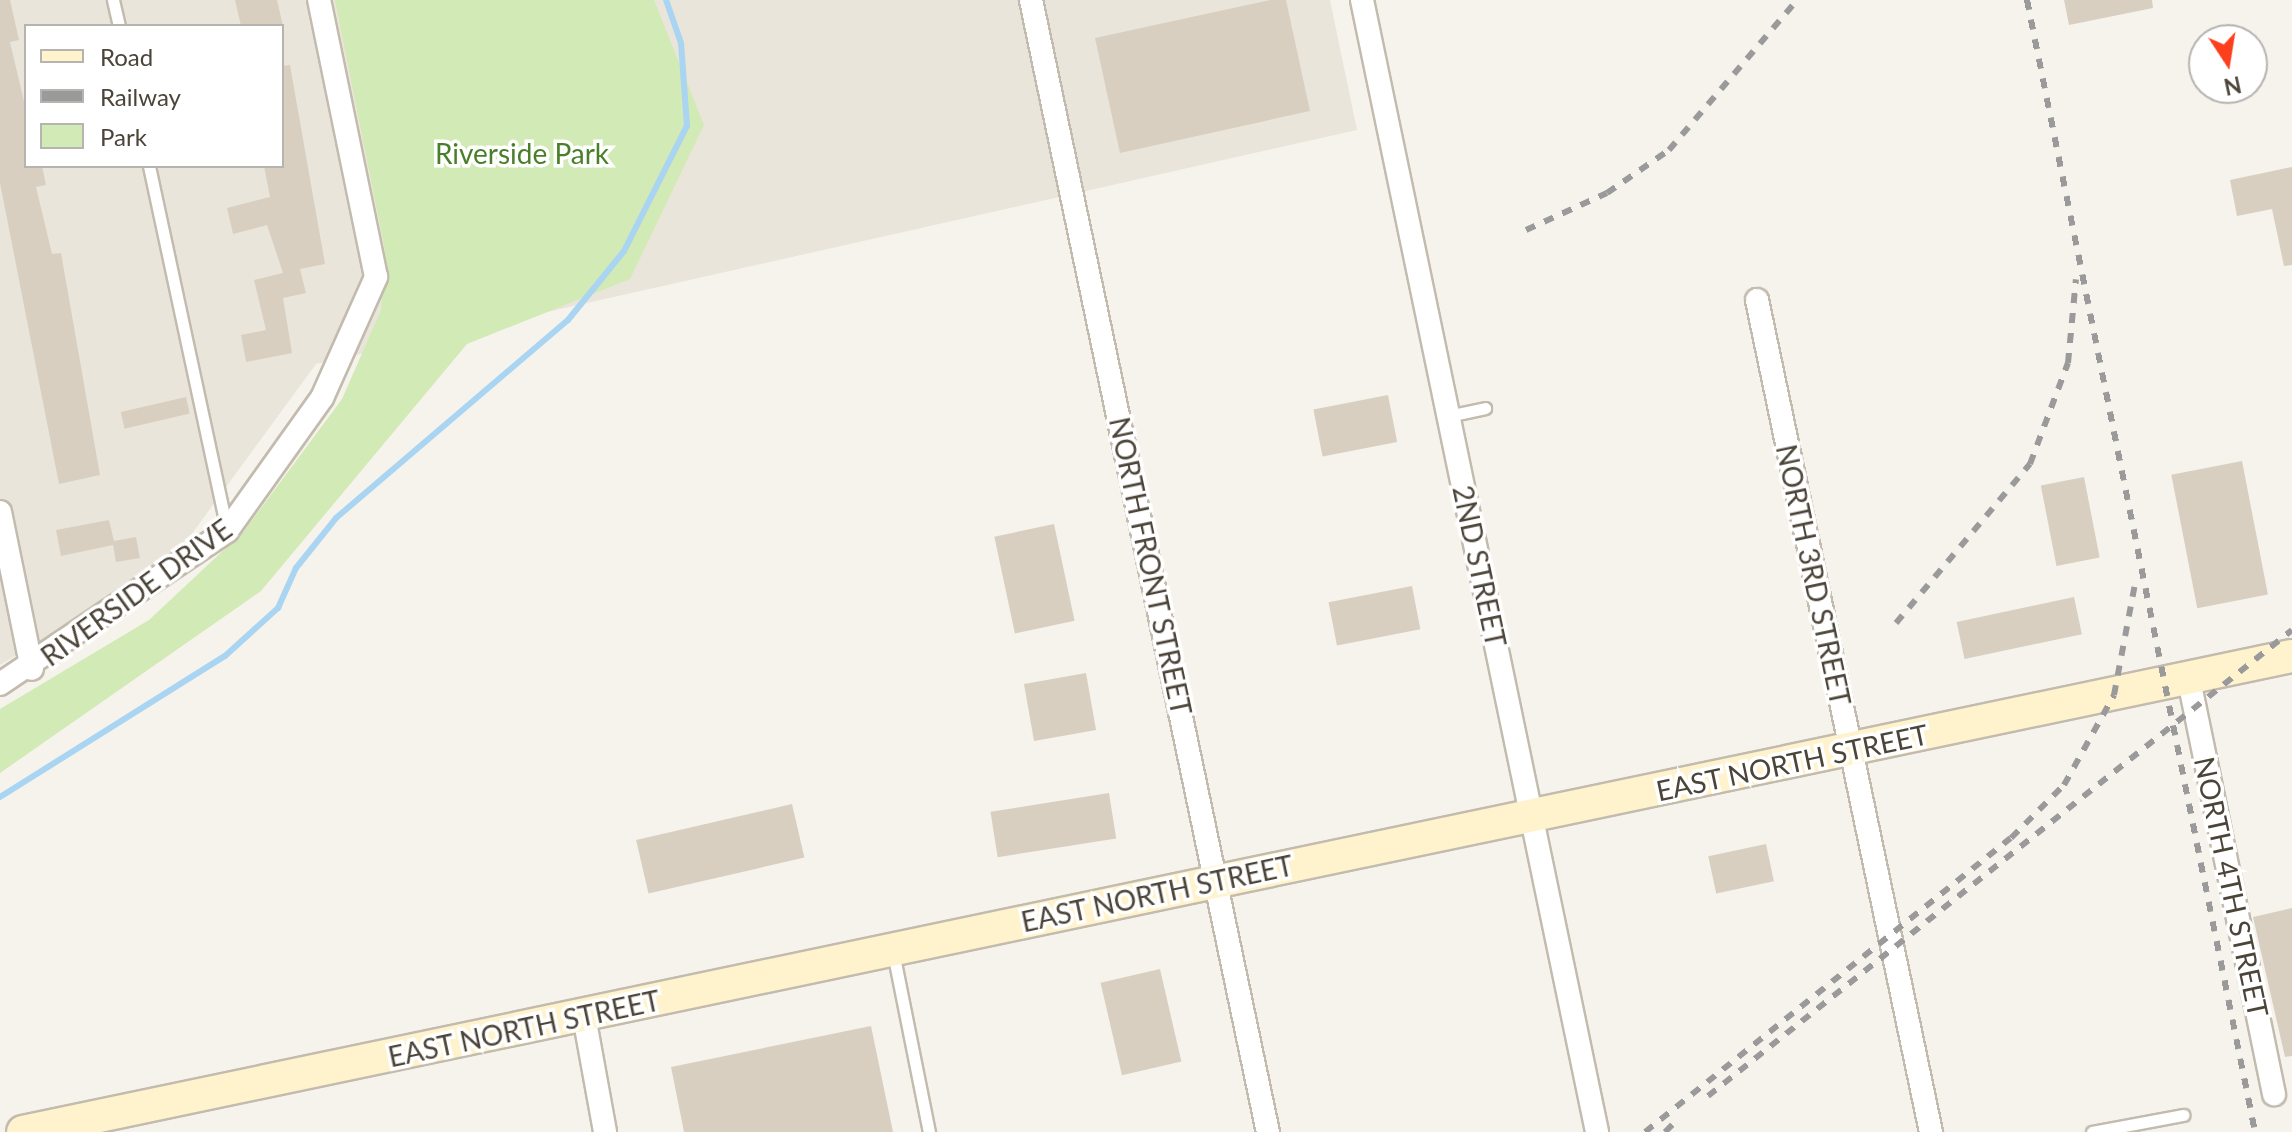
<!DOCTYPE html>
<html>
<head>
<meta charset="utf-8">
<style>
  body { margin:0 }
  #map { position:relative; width:2292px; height:1132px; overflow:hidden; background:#f6f3ec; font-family:Lato,sans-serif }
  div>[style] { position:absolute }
  .residential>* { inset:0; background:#eae5da }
  .green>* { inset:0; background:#d2eab5 }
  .stream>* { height:6px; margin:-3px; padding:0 3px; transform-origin:3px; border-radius:3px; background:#a9d4f2 }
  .building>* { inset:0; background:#d8cfc1; transform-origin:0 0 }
  .roads { filter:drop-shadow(2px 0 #c2bbae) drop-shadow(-2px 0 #c2bbae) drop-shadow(0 2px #c2bbae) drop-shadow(0 -2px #c2bbae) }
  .lane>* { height:11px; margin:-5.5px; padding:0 5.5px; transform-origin:5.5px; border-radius:5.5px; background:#fff }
  .street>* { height:22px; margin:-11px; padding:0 11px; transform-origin:11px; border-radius:11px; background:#fff }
  .secondary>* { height:32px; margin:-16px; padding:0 16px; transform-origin:16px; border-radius:16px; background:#fff3cd }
  .rail>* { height:6px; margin-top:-3px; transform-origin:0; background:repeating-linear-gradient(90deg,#9a9a9a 0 10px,transparent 0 20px) }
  span { translate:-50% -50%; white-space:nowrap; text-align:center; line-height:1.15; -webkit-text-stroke:7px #fff; paint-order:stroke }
  .park-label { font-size:28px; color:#4a7f2a }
  .street-label { font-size:28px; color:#4b4439 }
  .legend { position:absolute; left:24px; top:24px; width:260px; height:144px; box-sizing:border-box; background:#fff; border:2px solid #b7b4b0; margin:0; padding:10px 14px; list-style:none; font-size:24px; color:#4b4439 }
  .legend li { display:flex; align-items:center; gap:16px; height:40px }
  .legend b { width:40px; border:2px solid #b7b4b0 }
  .north { position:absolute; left:2188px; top:24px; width:80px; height:80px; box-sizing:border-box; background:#fff; border:2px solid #b7b4b0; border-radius:50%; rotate:168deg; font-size:22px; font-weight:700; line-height:32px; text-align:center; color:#4b4439 }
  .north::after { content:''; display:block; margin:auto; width:28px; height:36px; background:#fc3f1d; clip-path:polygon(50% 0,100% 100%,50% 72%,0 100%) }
</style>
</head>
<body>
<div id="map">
  <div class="residential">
    <div style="clip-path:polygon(evenodd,0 0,1330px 0,1357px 130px,316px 364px,188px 539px,107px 601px,0 665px,0 0,26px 26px,282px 26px,282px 166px,26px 166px,26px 26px)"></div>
  </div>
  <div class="green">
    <div style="clip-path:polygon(335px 0,654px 0,704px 125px,630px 279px,467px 344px,261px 591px,0 773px,0 709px,149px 620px,244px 531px,342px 399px,381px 310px,385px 250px)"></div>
  </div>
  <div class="stream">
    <div style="left:0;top:797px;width:266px;rotate:-32.1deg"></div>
    <div style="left:225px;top:656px;width:72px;rotate:-42.2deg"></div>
    <div style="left:278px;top:608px;width:44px;rotate:-65.8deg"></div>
    <div style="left:296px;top:568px;width:64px;rotate:-51.3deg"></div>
    <div style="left:336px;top:518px;width:305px;rotate:-40.5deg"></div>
    <div style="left:568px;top:320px;width:89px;rotate:-50.9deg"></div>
    <div style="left:624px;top:251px;width:140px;rotate:-63.3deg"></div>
    <div style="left:687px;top:126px;width:83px;rotate:-94.1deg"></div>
    <div style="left:681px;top:43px;width:46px;rotate:-109.2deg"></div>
  </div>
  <div class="building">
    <div style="clip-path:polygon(0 0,10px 0,19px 40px,10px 42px,26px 110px,26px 166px,42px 166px,46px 185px,36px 187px,52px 254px,61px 253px,100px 475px,59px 484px,0 183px)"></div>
    <div style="clip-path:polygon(235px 0,277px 0,283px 26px,241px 26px)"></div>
    <div style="clip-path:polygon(1270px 0,1286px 0,1310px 111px,1120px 153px,1095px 38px)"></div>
    <div style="clip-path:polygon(2064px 0,2152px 0,2153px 8px,2069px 25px)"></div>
    <div style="clip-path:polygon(290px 65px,325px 264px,300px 269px,306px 293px,283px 298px,292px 353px,246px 362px,241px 335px,266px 330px,254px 280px,283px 273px,267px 225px,233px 234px,227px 208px,270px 197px,264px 166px,282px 166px,282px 66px)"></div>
    <div style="clip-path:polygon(2292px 167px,2292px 265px,2284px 266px,2272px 209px,2237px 216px,2230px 180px)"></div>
    <div style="left:1388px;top:395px;width:48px;height:76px;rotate:79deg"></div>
    <div style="left:186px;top:397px;width:17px;height:67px;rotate:77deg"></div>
    <div style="left:2242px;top:461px;width:136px;height:72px;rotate:79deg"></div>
    <div style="left:2084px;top:477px;width:82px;height:44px;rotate:79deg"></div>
    <div style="clip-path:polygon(109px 520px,114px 541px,136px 537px,140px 558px,116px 562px,113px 545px,61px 556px,56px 530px)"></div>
    <div style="left:1054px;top:524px;width:99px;height:61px;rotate:78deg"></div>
    <div style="left:1412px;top:586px;width:44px;height:85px;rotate:79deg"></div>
    <div style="left:2074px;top:597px;width:38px;height:120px;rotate:78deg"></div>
    <div style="left:1086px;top:673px;width:58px;height:63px;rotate:80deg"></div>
    <div style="left:1109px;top:793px;width:46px;height:120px;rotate:81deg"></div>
    <div style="left:792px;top:804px;width:55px;height:160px;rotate:77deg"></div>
    <div style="left:1766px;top:844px;width:38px;height:59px;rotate:78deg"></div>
    <div style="clip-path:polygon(2292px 908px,2292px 1056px,2285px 1057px,2253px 917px)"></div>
    <div style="left:1160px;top:969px;width:95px;height:61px;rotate:77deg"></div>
    <div style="clip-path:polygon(871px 1026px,893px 1132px,684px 1132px,671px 1067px)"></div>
  </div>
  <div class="roads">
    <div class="lane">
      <div style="left:113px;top:0;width:27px;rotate:77deg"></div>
      <div style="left:149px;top:166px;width:372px;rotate:77.9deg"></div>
      <div style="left:1448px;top:416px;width:38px;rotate:-12deg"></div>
      <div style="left:893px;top:952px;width:184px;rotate:78.7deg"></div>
      <div style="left:2092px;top:1132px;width:93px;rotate:-10.6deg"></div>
    </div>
    <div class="street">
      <div style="left:1031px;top:0;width:1157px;rotate:78.18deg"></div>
      <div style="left:1362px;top:0;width:1156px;rotate:78.27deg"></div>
      <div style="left:1757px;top:300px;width:850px;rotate:78.19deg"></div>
      <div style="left:0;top:512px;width:160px;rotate:78.5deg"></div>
      <div style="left:2189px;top:680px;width:423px;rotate:78.4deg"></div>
      <div style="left:0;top:684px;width:274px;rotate:-34deg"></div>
      <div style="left:227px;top:531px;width:163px;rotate:-54.5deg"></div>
      <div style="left:322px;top:398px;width:133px;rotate:-65.9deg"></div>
      <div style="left:376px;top:277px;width:283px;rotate:-101.6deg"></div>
      <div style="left:584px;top:1016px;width:118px;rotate:79.7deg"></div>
    </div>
    <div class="secondary">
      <div style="left:23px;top:1132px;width:2318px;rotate:-11.85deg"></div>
    </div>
  </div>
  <div class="rail">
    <div style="left:2027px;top:0;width:1155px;rotate:78.61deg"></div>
    <div style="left:1526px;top:230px;width:89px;rotate:-24.6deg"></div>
    <div style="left:1607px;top:193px;width:75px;rotate:-34.7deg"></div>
    <div style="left:1669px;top:150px;width:197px;rotate:-49.5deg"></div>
    <div style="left:1896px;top:623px;width:208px;rotate:-49.9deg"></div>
    <div style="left:2030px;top:464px;width:108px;rotate:-69.4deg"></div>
    <div style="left:2068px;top:363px;width:84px;rotate:-84.6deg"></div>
    <div style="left:1708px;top:1096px;width:747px;rotate:-38.59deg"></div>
    <div style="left:1645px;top:1132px;width:469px;rotate:-38.8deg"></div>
    <div style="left:2011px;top:838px;width:75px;rotate:-45deg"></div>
    <div style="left:2064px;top:785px;width:103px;rotate:-60.9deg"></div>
    <div style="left:2114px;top:695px;width:118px;rotate:-79.3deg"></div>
    <div style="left:1665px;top:1132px;width:13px;rotate:-45deg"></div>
  </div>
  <div class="park-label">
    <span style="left:522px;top:153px">Riverside Park</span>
  </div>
  <div class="street-label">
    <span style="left:1151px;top:566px;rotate:78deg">NORTH FRONT STREET</span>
    <span style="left:1480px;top:566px;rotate:78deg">2ND STREET</span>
    <span style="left:1814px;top:575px;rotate:78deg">NORTH 3RD STREET</span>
    <span style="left:136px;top:592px;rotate:-36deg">RIVERSIDE DRIVE</span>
    <span style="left:1792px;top:762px;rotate:-12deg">EAST NORTH STREET</span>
    <span style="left:2232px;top:887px;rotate:78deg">NORTH 4TH STREET</span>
    <span style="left:1157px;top:893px;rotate:-12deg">EAST NORTH STREET</span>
    <span style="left:524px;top:1028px;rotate:-12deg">EAST NORTH STREET</span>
  </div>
  <ul class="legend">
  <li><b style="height:10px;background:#fff3cd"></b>Road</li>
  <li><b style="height:10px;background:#9a9a9a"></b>Railway</li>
  <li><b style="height:22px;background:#d2eab5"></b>Park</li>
  </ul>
  <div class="north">N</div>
</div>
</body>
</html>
